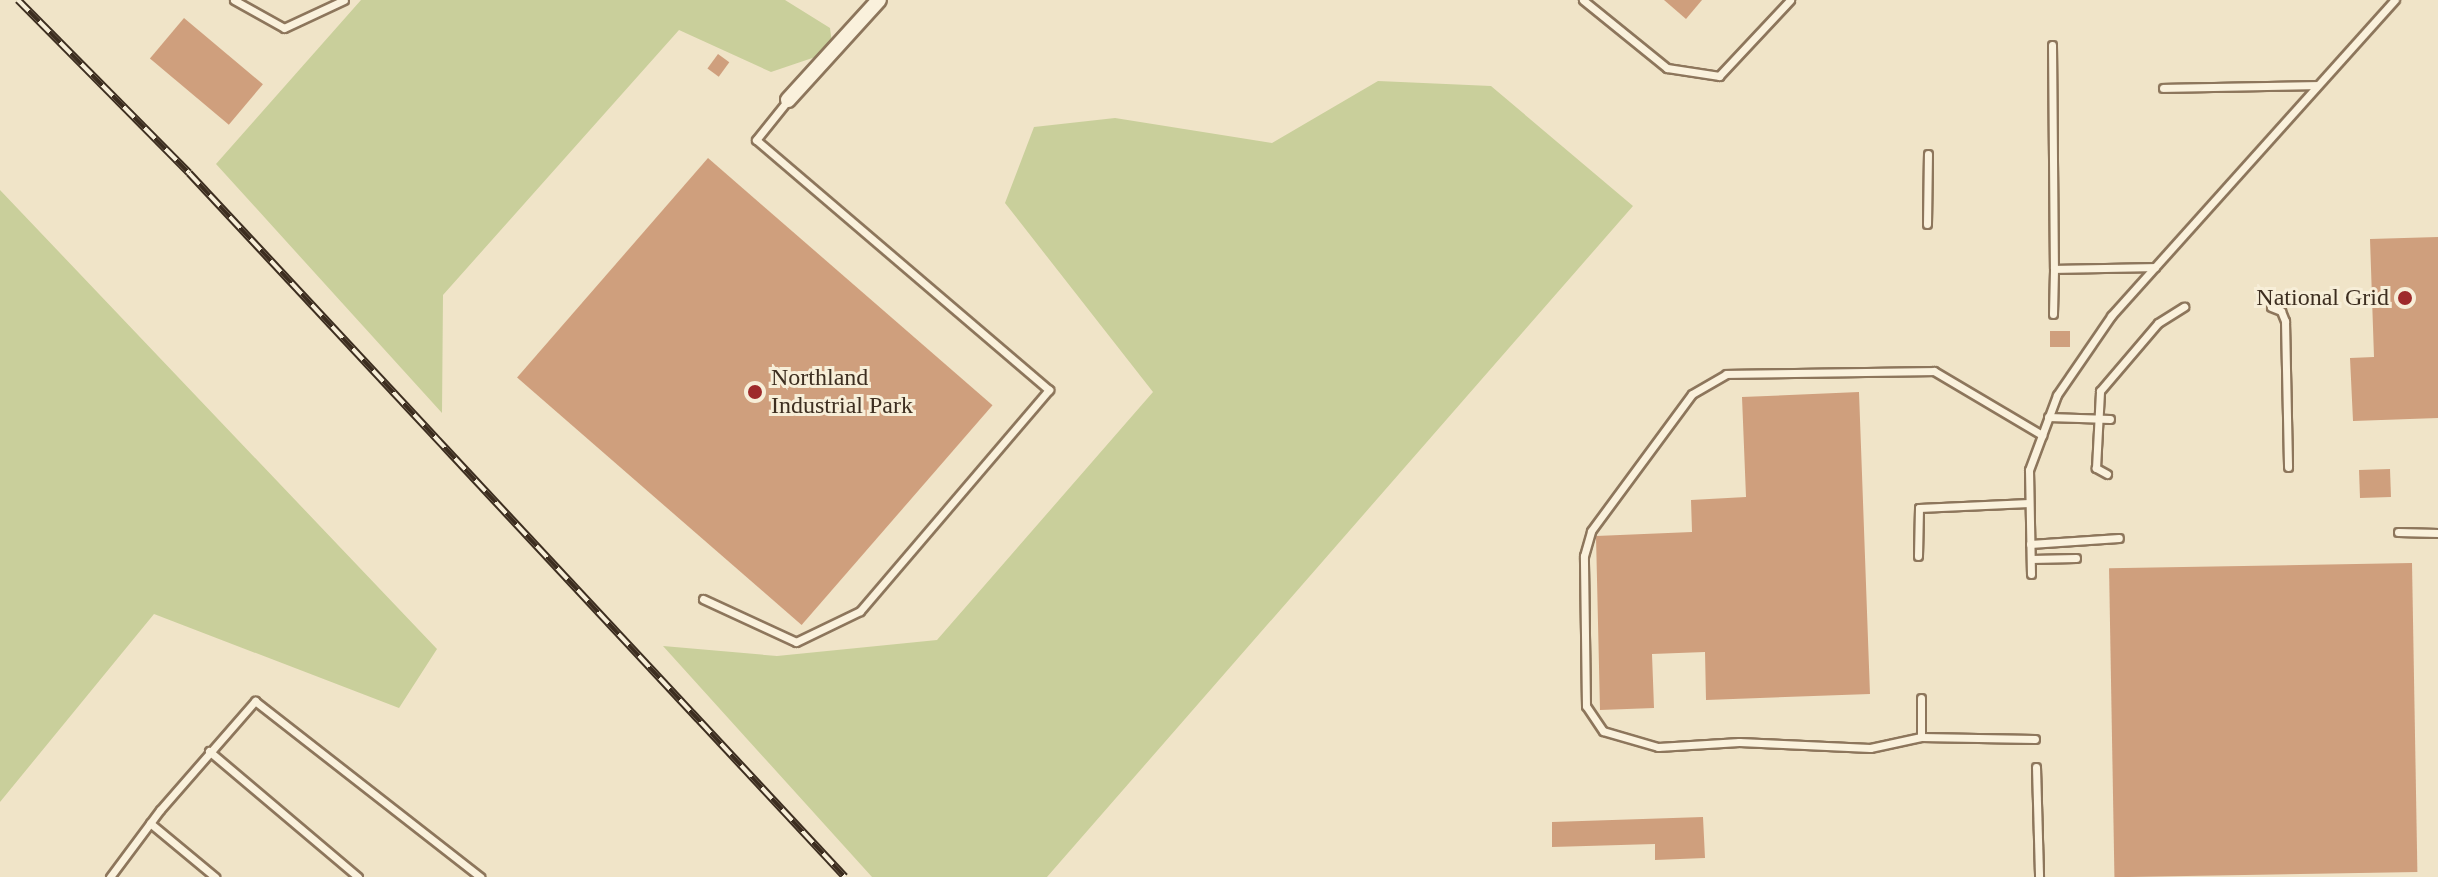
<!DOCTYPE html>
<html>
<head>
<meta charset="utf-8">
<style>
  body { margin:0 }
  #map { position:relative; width:2438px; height:877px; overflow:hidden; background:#f0e4c8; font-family:Georgia,serif }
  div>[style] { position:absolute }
  .green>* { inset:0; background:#c9cf9b }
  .building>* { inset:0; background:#cf9f7d; transform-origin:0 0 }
  .roads { filter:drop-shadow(2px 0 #8d765c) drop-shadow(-2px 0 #8d765c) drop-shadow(0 2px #8d765c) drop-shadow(0 -2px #8d765c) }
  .service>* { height:7px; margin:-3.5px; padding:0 3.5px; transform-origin:3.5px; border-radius:3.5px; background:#faf1dc }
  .minor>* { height:14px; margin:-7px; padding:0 7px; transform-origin:7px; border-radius:7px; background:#faf1dc }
  .rail>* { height:8px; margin-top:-4px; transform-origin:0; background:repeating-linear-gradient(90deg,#f7eed8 0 15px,#3d2e20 0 30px); box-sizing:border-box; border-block:2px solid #3d2e20 }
  .dots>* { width:22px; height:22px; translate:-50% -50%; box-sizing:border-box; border:4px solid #f7eed8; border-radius:50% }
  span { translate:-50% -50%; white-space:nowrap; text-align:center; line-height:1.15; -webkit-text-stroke:6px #f7eed8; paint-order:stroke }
  .poi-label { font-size:24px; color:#3d2e20 }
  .right { translate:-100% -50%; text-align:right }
  .left { translate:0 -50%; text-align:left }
</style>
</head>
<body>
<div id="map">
  <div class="green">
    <div style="clip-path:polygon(361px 0,785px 0,830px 28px,833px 51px,771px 72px,679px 30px,443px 295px,442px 413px,216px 164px)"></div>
    <div style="clip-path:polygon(1378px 81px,1491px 86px,1633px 206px,1047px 877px,872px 877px,663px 646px,777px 656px,937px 640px,1153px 392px,1005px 203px,1034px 127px,1115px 118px,1272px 143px)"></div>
    <div style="clip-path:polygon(0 190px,437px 649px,399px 708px,154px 614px,0 802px)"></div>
  </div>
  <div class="building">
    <div style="clip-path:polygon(1664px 0,1702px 0,1686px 19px)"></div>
    <div style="left:184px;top:18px;width:103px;height:53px;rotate:40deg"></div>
    <div style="left:718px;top:54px;width:14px;height:18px;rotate:36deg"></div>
    <div style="left:708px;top:158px;width:377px;height:291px;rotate:41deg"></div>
    <div style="clip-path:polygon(2438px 237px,2438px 418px,2353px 421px,2350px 358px,2374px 357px,2370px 239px)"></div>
    <div style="left:2050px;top:331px;width:20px;height:16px"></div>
    <div style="clip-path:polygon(1859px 392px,1870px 694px,1706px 700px,1705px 652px,1652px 654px,1654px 708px,1600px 710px,1596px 536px,1692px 532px,1691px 500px,1746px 497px,1742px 397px)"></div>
    <div style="left:2390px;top:469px;width:28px;height:31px;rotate:88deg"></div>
    <div style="left:2412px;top:563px;width:309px;height:303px;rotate:89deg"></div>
    <div style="clip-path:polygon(1703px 817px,1705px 858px,1655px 860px,1655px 844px,1552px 847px,1552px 822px)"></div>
  </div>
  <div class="roads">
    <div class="service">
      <div style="left:234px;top:0;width:57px;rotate:29.2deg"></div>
      <div style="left:284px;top:28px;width:66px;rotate:-25deg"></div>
      <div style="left:1583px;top:0;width:108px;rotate:39deg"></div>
      <div style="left:1667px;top:68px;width:53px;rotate:8.7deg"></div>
      <div style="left:1719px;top:76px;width:104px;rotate:-46.9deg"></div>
      <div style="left:2052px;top:45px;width:224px;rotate:89.5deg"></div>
      <div style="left:2163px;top:88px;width:154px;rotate:-1.1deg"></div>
      <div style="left:1927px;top:224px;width:70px;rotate:-89.2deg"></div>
      <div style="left:2271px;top:307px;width:11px;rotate:22deg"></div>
      <div style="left:2281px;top:311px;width:11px;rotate:68deg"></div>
      <div style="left:2285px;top:321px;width:146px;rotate:88.8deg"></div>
      <div style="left:2053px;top:314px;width:45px;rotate:-88.7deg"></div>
      <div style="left:2054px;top:269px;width:101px;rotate:-1.1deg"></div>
      <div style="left:2048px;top:417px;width:62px;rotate:1.8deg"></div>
      <div style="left:2107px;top:474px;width:13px;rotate:-151deg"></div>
      <div style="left:2096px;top:468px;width:77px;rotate:-87deg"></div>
      <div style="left:2100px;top:391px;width:89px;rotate:-49.5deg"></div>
      <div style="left:2158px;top:323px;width:31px;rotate:-32deg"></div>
      <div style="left:2398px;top:532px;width:40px;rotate:1.4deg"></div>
      <div style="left:2030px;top:544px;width:89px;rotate:-3.9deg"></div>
      <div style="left:1918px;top:556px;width:48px;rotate:-88.8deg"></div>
      <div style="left:1919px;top:508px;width:110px;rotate:-2.6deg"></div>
      <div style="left:2031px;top:559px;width:45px;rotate:-1.3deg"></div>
      <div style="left:2031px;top:574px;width:104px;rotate:-91.1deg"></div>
      <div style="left:2029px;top:470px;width:80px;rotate:-69.5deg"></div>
      <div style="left:2057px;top:395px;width:96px;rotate:-55.6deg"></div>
      <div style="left:2111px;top:316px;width:425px;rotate:-48.1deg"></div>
      <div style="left:703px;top:599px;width:102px;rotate:24.8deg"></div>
      <div style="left:796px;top:642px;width:71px;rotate:-25.8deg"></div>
      <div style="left:860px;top:611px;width:291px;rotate:-49.5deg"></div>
      <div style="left:1049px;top:390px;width:385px;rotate:-139.5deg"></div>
      <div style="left:756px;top:140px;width:51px;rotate:-51.3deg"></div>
      <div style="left:1921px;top:698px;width:39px;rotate:90deg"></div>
      <div style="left:1921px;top:737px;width:114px;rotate:1deg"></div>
      <div style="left:1921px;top:737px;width:52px;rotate:167.8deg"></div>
      <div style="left:1870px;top:748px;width:131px;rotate:-177.4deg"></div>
      <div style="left:1739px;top:742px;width:81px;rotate:176.5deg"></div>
      <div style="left:1658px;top:747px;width:57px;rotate:-163.8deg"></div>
      <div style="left:1603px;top:731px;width:30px;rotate:-124deg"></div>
      <div style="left:1586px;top:706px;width:150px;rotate:-90.8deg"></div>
      <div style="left:1584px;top:556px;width:26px;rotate:-74deg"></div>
      <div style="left:1591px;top:531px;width:170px;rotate:-53.6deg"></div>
      <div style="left:1692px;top:394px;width:39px;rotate:-30deg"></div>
      <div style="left:1726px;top:374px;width:208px;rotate:-0.8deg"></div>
      <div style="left:1934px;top:371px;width:126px;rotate:30.7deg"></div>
      <div style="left:209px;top:751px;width:195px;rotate:40.2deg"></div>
      <div style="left:2036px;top:767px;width:110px;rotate:88.4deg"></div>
      <div style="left:150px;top:823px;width:85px;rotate:39.7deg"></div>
      <div style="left:110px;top:877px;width:84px;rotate:-53.3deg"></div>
      <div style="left:160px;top:810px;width:145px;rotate:-48.9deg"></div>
      <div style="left:255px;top:701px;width:286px;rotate:38deg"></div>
    </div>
    <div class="minor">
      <div style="left:788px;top:100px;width:135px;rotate:-47.7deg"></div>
    </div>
  </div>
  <div class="rail">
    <div style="left:18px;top:0;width:243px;rotate:45.3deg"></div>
    <div style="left:189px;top:173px;width:962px;rotate:47.02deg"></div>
  </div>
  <div class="dots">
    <div style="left:2405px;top:298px;background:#9e2a2b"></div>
    <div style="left:755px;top:392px;background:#9e2a2b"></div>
  </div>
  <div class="poi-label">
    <span class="right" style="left:2389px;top:298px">National Grid</span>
    <span class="left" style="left:771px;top:392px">Northland<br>Industrial Park</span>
  </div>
</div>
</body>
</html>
